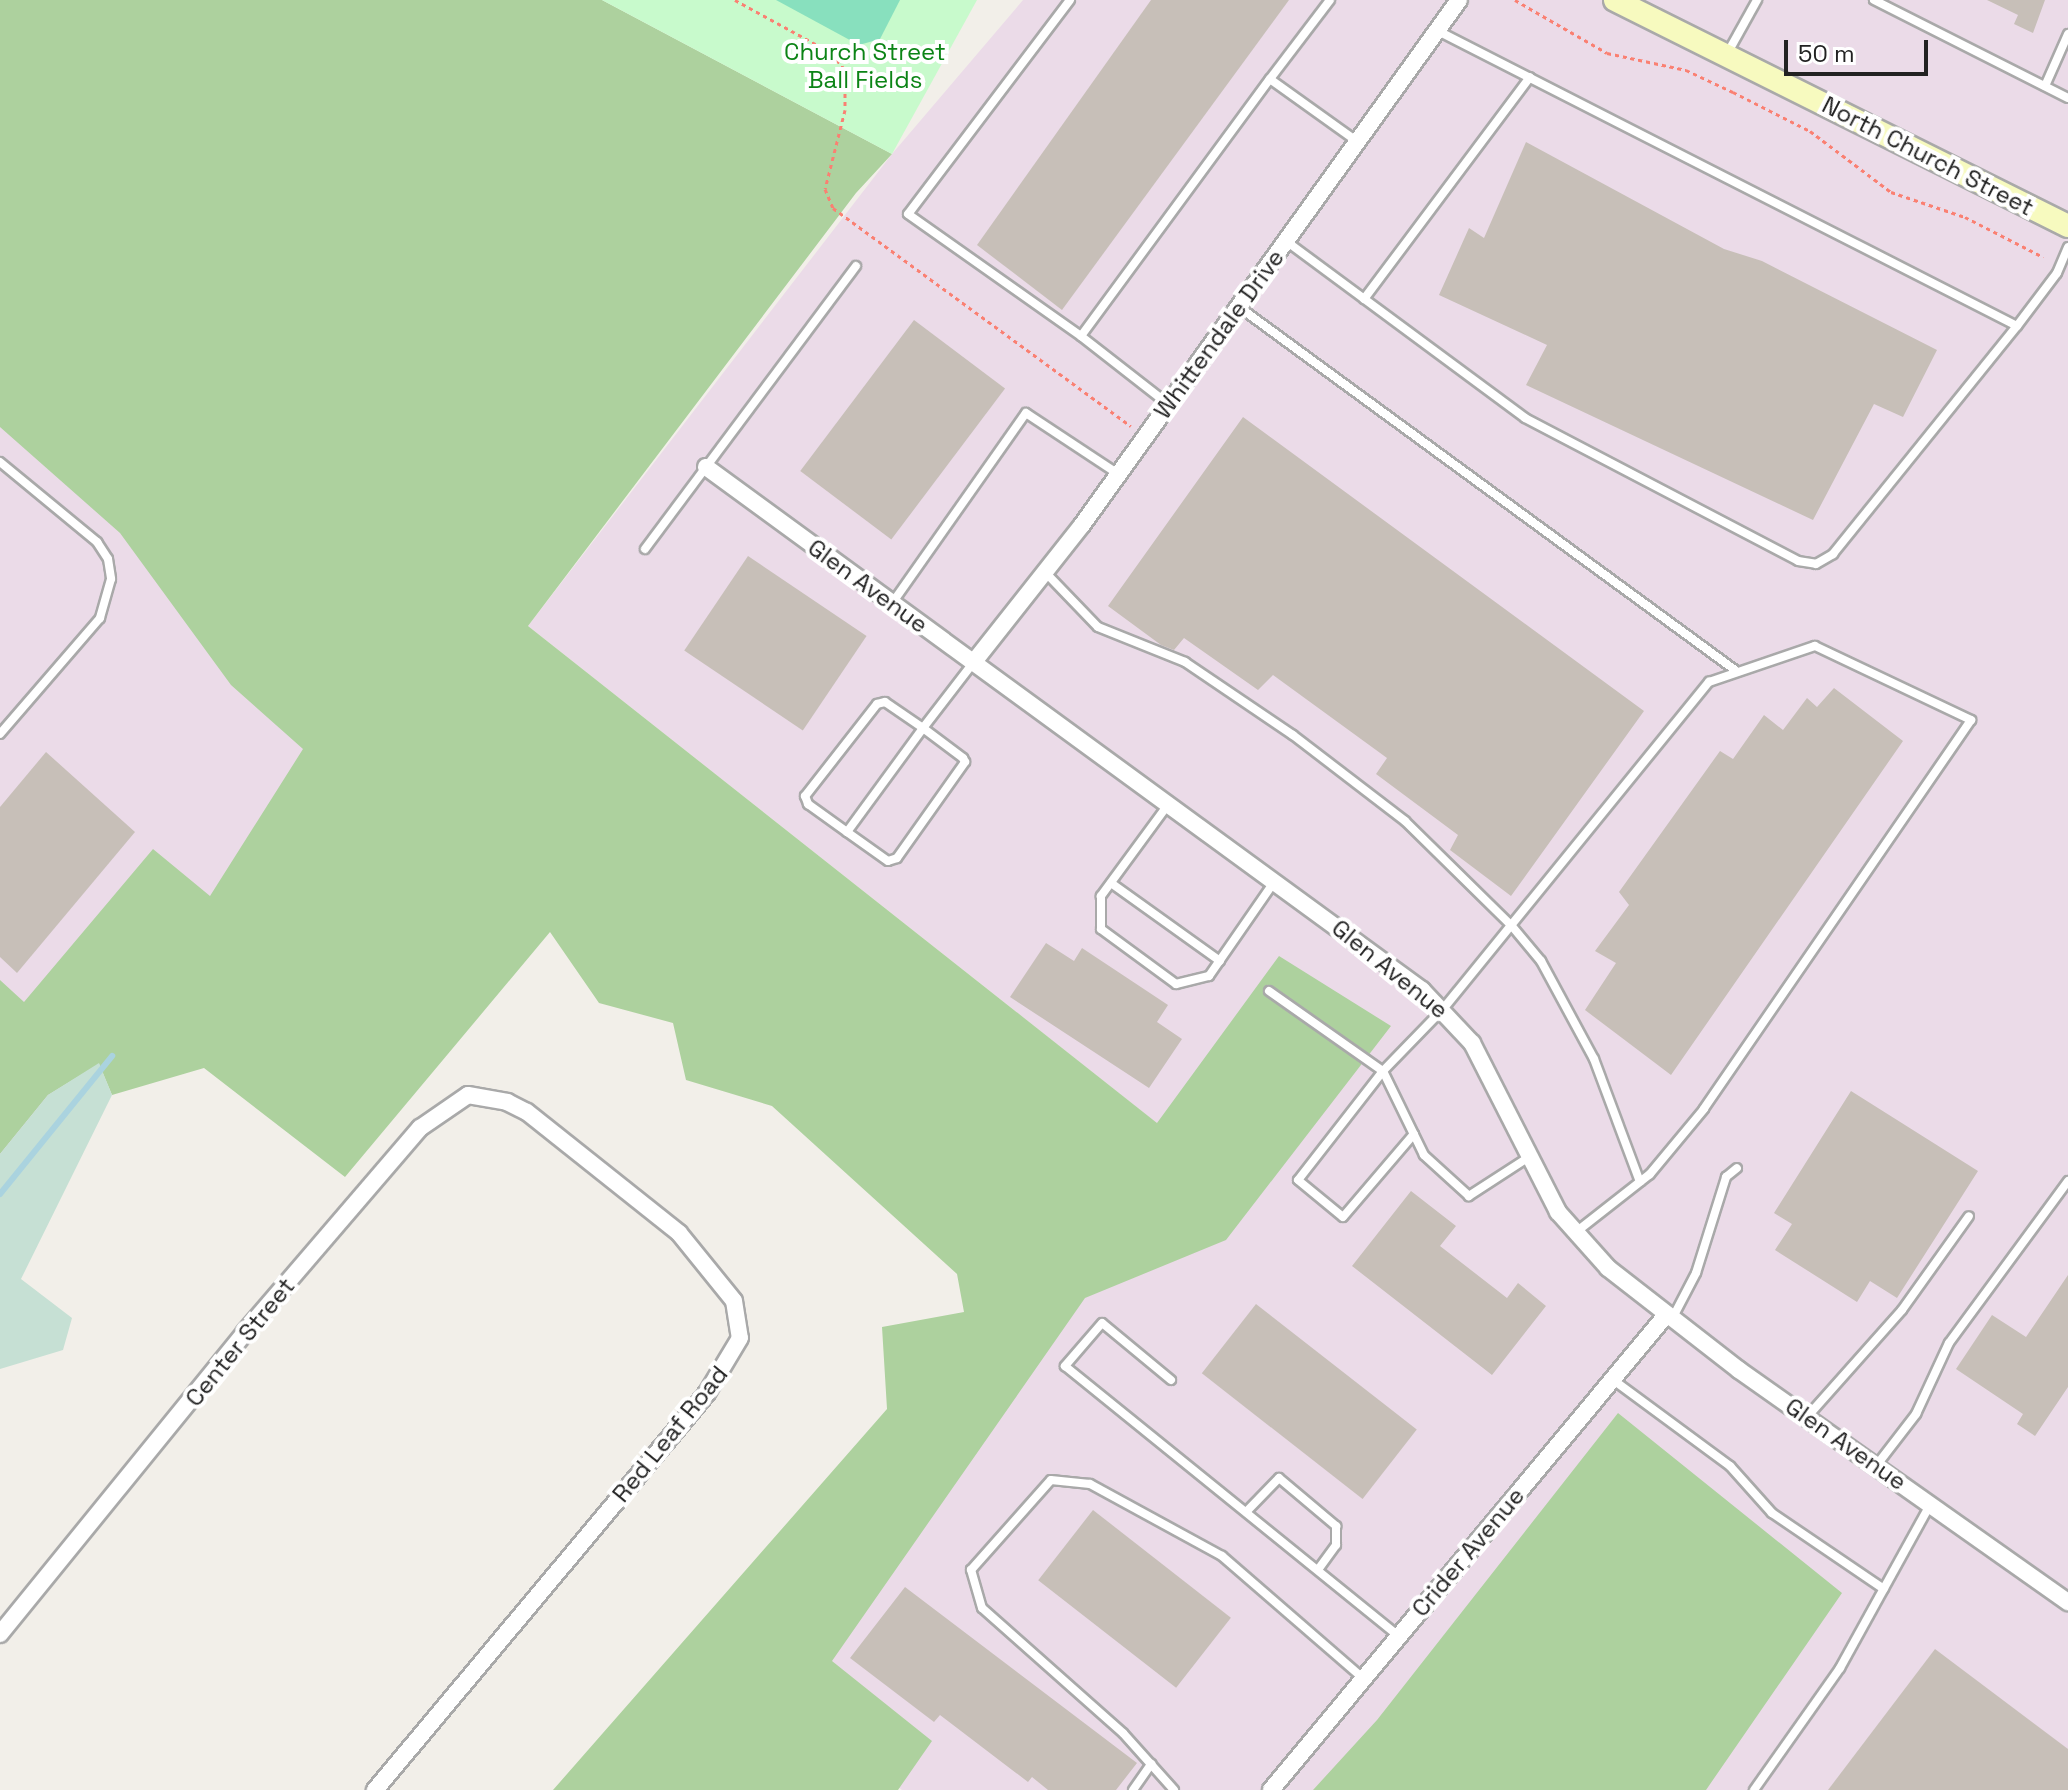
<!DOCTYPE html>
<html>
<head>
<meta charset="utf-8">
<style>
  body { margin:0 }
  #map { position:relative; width:2068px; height:1790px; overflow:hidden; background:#f2efe9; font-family:"Space Grotesk",sans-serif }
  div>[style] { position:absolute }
  .industrial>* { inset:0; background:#ebdbe8 }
  .forest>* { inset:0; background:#add19e }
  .wetland>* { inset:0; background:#c6e0d4 }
  .park>* { inset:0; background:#c8facc }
  .pitch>* { inset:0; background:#88e0be }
  .stream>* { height:6px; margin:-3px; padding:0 3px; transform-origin:3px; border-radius:3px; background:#aad3df }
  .building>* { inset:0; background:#c7bfb8; transform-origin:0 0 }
  .path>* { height:3px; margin-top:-1.5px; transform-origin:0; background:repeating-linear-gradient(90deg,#fa8072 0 4px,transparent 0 8px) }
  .roads { filter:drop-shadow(2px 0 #a9a9a9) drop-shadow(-2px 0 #a9a9a9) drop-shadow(0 2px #a9a9a9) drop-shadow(0 -2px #a9a9a9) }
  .service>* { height:8px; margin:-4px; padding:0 4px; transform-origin:4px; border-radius:4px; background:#fff }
  .minor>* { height:16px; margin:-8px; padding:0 8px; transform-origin:8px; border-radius:8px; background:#fff }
  .secondary>* { height:22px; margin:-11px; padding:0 11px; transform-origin:11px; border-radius:11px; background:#f7fabf }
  span { translate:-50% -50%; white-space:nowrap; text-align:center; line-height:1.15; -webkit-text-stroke:8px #fff; paint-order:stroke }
  .park-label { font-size:24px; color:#0c8416 }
  .street-label { font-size:24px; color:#222 }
  .scale { position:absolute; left:1784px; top:40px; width:144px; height:36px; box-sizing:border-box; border:4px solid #222; border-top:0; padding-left:10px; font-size:24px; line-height:28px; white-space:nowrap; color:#222; -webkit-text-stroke:6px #fff; paint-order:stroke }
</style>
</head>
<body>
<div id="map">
  <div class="industrial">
    <div style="clip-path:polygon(1023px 0,2068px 0,2068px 1790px,902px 1790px,781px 1698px,1158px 1124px,528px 626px,892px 154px)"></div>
    <div style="clip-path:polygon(0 420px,349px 720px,217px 900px,0 1161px)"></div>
  </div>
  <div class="forest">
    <div style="clip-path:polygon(0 0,602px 0,892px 154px,856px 193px,528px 626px,1157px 1123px,1279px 956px,1391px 1026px,1226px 1240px,1085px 1298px,832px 1661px,932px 1741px,898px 1790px,553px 1790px,887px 1409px,882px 1327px,964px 1312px,957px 1274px,772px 1106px,686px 1080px,673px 1023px,599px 1003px,550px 932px,345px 1177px,204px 1068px,112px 1095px,99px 1064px,48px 1095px,0 1154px,0 980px,24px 1002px,153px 849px,210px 896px,303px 749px,231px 685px,120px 533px,0 427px)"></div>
    <div style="clip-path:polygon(1618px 1413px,1842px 1593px,1706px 1790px,1313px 1790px,1377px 1720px)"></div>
  </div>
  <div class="wetland">
    <div style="clip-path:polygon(99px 1063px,112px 1095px,21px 1279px,72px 1318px,63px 1350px,0 1369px,0 1154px,48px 1095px)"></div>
  </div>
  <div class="park">
    <div style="clip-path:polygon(602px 0,977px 0,892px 154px)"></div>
  </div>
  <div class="pitch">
    <div style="clip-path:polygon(776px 0,900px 0,880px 39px,859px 45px)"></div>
  </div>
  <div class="stream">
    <div style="left:0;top:1194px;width:178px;rotate:-50.9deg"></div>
  </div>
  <div class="building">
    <div style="clip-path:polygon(1151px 0,1289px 0,1062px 310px,977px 245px)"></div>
    <div style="clip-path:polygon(1987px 0,2045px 0,2033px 33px,2014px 24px,2018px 15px)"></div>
    <div style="clip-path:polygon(1526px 142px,1724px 249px,1762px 261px,1937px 350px,1903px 417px,1874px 404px,1813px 520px,1526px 385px,1547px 345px,1439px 295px,1469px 228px,1484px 238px)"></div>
    <div style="left:914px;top:320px;width:114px;height:189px;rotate:37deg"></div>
    <div style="clip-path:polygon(1243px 417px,1644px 711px,1511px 896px,1450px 850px,1458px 835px,1376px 774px,1387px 758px,1273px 675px,1258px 690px,1184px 638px,1174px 650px,1161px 645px,1108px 606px)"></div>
    <div style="left:748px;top:556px;width:143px;height:114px;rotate:34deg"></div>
    <div style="clip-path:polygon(1834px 688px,1903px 741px,1671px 1075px,1585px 1010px,1616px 963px,1595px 951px,1629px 905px,1619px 892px,1720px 751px,1733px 759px,1764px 715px,1783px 730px,1807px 698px,1817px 707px)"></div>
    <div style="clip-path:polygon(46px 752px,135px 832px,17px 973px,0 957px,0 807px)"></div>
    <div style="clip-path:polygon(1046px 943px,1074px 961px,1082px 948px,1168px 1005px,1157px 1022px,1182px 1039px,1149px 1088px,1010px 997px)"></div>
    <div style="clip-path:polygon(1851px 1091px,1978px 1171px,1897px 1298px,1870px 1281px,1857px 1302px,1775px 1250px,1792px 1224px,1774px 1213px)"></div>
    <div style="clip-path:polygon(1411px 1191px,1456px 1226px,1440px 1246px,1507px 1298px,1518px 1283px,1546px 1306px,1492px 1375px,1352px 1266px)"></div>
    <div style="clip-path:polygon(2068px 1275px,2068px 1387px,2035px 1436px,2017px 1424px,2023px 1414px,1956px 1369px,1992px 1315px,2026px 1337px)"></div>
    <div style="left:1256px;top:1304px;width:204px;height:88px;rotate:38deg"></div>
    <div style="left:1093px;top:1510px;width:175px;height:89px;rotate:38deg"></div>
    <div style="clip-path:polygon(905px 1587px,1137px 1763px,1116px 1790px,1048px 1790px,1032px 1777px,1028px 1782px,940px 1715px,934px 1722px,850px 1658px)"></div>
    <div style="clip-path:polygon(1935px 1649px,2068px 1749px,2068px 1790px,1828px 1790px)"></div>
  </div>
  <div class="path">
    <div style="left:735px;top:0;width:111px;rotate:28.7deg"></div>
    <div style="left:832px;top:53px;width:21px;rotate:53deg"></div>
    <div style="left:845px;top:70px;width:40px;rotate:90deg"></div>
    <div style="left:845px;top:110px;width:81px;rotate:104.2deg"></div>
    <div style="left:825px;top:189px;width:21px;rotate:67deg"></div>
    <div style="left:833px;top:208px;width:369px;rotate:36.2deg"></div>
    <div style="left:1515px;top:0;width:106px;rotate:29.9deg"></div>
    <div style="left:1607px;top:53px;width:81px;rotate:12.1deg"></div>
    <div style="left:1686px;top:70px;width:52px;rotate:25.1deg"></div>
    <div style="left:1733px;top:92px;width:86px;rotate:26.9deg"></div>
    <div style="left:1810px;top:131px;width:101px;rotate:37deg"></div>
    <div style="left:1891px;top:192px;width:78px;rotate:18.7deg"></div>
    <div style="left:1965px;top:217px;width:88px;rotate:27.1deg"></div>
  </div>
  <div class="roads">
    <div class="service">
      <div style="left:1070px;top:0;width:268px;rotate:127.1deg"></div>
      <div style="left:908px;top:214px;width:212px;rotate:35.2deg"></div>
      <div style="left:1874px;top:0;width:217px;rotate:26.8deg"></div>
      <div style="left:1727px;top:54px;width:62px;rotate:-60.9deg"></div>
      <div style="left:1270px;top:79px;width:99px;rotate:-52.8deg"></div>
      <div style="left:2045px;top:86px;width:57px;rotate:-66.1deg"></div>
      <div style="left:1286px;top:241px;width:297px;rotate:36.5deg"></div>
      <div style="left:1525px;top:418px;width:308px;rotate:27.6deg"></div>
      <div style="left:1798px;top:561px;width:18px;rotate:9deg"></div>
      <div style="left:1816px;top:564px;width:20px;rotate:-30deg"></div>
      <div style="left:1833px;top:554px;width:293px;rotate:-51.1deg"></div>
      <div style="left:2017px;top:326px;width:650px;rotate:-153deg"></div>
      <div style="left:1364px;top:299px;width:277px;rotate:-53.2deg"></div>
      <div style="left:1239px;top:307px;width:615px;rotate:36.2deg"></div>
      <div style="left:2017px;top:326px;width:66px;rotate:-53deg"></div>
      <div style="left:2057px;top:273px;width:28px;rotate:-67deg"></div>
      <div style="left:1168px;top:404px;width:110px;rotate:-142deg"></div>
      <div style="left:1081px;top:336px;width:319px;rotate:-53.7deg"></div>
      <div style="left:1270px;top:79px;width:108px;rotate:35.6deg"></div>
      <div style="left:0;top:462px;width:126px;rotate:39.5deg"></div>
      <div style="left:97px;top:542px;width:20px;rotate:57deg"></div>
      <div style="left:108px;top:559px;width:20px;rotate:81deg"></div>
      <div style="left:111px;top:579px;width:41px;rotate:105.8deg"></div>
      <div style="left:100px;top:618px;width:153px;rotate:130.8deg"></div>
      <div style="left:645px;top:549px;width:353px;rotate:-53.3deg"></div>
      <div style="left:1045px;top:572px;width:76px;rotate:46.1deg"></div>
      <div style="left:1098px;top:627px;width:94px;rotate:21.9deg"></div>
      <div style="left:1185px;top:662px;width:130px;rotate:34.1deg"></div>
      <div style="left:1293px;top:735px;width:141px;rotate:37.5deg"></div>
      <div style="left:1405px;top:821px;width:148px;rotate:44.5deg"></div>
      <div style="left:1511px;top:925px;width:47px;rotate:50.2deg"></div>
      <div style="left:1541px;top:961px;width:111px;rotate:61.6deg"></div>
      <div style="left:1594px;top:1059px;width:131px;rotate:69.5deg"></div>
      <div style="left:893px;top:602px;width:231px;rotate:-54.9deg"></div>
      <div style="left:1026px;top:413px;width:110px;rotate:33.5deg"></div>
      <div style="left:1167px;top:806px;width:112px;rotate:126.3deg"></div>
      <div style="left:1101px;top:896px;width:33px;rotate:90deg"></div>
      <div style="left:1101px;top:929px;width:93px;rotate:36.3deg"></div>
      <div style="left:1176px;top:984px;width:34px;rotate:-14deg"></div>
      <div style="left:1209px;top:976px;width:114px;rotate:-55.3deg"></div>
      <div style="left:847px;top:832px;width:50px;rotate:35.3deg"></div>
      <div style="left:888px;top:861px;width:9px;rotate:-18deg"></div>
      <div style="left:897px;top:858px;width:118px;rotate:-54.7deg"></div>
      <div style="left:965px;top:762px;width:4px;rotate:-117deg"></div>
      <div style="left:963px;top:758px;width:50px;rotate:-143.1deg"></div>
      <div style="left:923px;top:728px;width:46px;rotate:-145.6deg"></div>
      <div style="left:885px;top:702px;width:8px;rotate:166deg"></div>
      <div style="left:877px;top:704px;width:117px;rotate:128deg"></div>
      <div style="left:805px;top:796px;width:9px;rotate:69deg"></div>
      <div style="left:808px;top:804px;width:48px;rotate:35.7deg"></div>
      <div style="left:847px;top:832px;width:129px;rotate:-53.8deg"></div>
      <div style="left:923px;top:728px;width:82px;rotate:-52.4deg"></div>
      <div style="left:1111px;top:883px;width:134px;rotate:35.6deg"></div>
      <div style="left:1269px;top:991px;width:139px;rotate:35.1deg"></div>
      <div style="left:1383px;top:1071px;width:138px;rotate:127.9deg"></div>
      <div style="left:1298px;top:1180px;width:58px;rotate:39.4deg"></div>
      <div style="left:1343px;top:1217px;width:109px;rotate:-49.5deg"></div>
      <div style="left:1529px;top:1157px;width:72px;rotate:147deg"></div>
      <div style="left:1469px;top:1196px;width:61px;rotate:-137.7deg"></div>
      <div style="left:1424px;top:1155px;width:93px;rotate:-116deg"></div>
      <div style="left:1383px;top:1071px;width:86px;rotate:-45.9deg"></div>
      <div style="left:1443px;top:1009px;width:422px;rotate:-50.9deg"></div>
      <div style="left:1709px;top:682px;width:112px;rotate:-18.8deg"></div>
      <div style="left:1815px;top:646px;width:173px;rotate:25.4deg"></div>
      <div style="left:1971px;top:720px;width:472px;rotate:124.5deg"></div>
      <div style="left:1704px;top:1109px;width:85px;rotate:129.7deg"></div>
      <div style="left:1650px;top:1174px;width:94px;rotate:141.9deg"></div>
      <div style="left:1672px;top:1319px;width:52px;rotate:-62.4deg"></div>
      <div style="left:1696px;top:1273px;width:101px;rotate:-72.6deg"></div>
      <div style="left:1726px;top:1177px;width:14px;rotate:-39deg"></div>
      <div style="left:1612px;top:1379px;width:147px;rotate:36.4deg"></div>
      <div style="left:1730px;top:1466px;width:63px;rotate:48.2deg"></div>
      <div style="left:1772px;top:1513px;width:135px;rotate:34.2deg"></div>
      <div style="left:1171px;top:1380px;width:89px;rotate:-140.4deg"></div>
      <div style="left:1102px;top:1323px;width:57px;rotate:130.7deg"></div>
      <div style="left:1065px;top:1366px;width:429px;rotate:39deg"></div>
      <div style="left:1807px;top:1417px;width:143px;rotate:-48.4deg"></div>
      <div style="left:1902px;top:1310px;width:115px;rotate:-54.5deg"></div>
      <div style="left:1876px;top:1466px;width:66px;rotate:-52.4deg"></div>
      <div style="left:1916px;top:1414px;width:78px;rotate:-65.1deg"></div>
      <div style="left:1949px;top:1343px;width:201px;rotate:-53.7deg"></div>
      <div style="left:1247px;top:1511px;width:46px;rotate:-45.9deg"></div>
      <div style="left:1279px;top:1478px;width:75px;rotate:40.1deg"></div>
      <div style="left:1336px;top:1526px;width:19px;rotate:90deg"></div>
      <div style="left:1336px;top:1545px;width:29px;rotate:126deg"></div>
      <div style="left:1133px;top:1790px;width:32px;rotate:-55deg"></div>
      <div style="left:1174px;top:1790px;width:76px;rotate:-131.8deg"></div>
      <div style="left:1123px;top:1733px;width:188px;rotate:-138.4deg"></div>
      <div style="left:982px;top:1608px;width:40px;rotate:-106deg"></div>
      <div style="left:971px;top:1570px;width:120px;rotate:-48.4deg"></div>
      <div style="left:1051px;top:1480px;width:39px;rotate:6deg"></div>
      <div style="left:1090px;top:1484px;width:150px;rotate:28.6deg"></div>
      <div style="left:1222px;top:1556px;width:188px;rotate:40.9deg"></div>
      <div style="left:1754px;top:1790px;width:149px;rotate:-54.8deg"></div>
      <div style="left:1840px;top:1668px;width:186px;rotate:-61.1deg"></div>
    </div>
    <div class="minor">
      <div style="left:706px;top:467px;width:887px;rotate:36.15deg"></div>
      <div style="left:1422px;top:990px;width:73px;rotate:46.7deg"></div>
      <div style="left:1472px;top:1043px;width:190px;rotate:63deg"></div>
      <div style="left:1558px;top:1212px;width:75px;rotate:48.2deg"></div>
      <div style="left:1608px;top:1268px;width:166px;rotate:37.9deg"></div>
      <div style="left:1739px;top:1370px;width:403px;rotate:35.2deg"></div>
      <div style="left:973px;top:663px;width:176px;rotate:-51.7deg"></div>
      <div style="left:1082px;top:525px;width:646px;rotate:-54.32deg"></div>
      <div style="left:0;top:1634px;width:389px;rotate:-50.9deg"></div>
      <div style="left:245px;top:1332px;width:269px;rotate:-49.4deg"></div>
      <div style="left:420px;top:1128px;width:58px;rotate:-34.5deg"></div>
      <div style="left:468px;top:1095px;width:40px;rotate:10deg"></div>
      <div style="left:507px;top:1102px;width:22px;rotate:27deg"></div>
      <div style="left:527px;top:1112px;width:194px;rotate:38.5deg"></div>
      <div style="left:679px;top:1233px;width:87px;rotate:51deg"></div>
      <div style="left:734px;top:1301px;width:37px;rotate:81deg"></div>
      <div style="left:740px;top:1338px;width:64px;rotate:121deg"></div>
      <div style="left:707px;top:1393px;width:518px;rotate:129.9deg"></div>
      <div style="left:1271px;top:1790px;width:618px;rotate:-50.25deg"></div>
    </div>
    <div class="secondary">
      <div style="left:1615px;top:0;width:506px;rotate:26.51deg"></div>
    </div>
  </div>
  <div class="park-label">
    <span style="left:865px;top:66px">Church Street<br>Ball Fields</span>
  </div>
  <div class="street-label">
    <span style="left:1928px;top:156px;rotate:27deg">North Church Street</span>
    <span style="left:1219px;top:334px;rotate:-54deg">Whittendale Drive</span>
    <span style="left:868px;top:586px;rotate:36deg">Glen Avenue</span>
    <span style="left:1390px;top:969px;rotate:39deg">Glen Avenue</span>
    <span style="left:240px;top:1342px;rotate:-51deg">Center Street</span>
    <span style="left:670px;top:1434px;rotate:-51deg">Red Leaf Road</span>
    <span style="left:1846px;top:1444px;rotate:35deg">Glen Avenue</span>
    <span style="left:1468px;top:1552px;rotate:-50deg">Crider Avenue</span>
  </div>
  <div class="scale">50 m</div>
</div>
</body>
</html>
